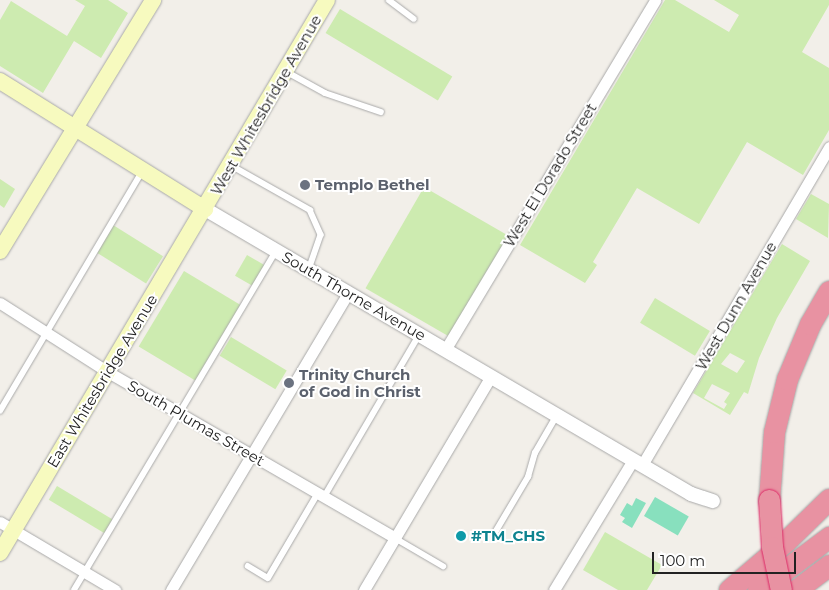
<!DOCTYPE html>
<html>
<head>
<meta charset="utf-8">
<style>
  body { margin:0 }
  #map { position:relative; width:829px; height:590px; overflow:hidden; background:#f2efe9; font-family:Montserrat,sans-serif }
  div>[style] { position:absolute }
  .grass>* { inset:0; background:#cdebb0; transform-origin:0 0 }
  .pitch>* { inset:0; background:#88e0be; transform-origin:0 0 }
  .roads { filter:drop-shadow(0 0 1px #a9a9a9) drop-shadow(0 0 1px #a9a9a9) }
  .service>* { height:5.5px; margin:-2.75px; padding:0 2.75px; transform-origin:2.75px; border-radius:2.75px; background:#fff }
  .minor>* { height:11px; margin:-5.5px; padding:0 5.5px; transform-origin:5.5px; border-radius:5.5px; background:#fff }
  .tertiary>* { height:14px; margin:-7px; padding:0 7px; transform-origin:7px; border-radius:7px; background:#fff }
  .secondary>* { height:16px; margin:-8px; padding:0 8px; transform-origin:8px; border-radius:8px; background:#f7fabf }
  .motorway>* { height:21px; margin:-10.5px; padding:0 10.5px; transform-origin:10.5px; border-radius:10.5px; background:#e892a2 }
  .bridges { filter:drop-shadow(0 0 1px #dc2a67) drop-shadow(0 0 1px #dc2a67) }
  .motorway-bridge>* { height:21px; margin:-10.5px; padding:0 10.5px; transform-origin:10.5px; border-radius:10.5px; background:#e892a2 }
  .dots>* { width:14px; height:14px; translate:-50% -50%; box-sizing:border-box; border:2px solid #fff; border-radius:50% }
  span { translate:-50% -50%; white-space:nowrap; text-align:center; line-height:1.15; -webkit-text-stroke:4px #fff; paint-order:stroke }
  .street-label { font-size:15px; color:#222 }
  .worship-label { font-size:15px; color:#5b616d; font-weight:700 }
  .left { translate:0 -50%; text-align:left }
  .culture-label { font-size:15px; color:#0d838f; font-weight:700 }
  .scale { position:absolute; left:652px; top:552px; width:144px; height:22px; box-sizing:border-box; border:2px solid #222; border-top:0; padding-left:6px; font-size:15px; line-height:18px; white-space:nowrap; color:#222; -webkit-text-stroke:4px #fff; paint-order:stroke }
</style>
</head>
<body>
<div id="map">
  <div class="grass">
    <i style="clip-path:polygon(75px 0,108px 0,128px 13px,101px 58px,74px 41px,43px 93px,0 66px,0 20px,11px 1px,67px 36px,85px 6px)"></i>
    <i style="clip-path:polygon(665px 0,675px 0,729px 32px,739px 15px,714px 0,829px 0,829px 5px,802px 52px,829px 68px,829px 130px,803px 175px,747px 142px,699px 224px,637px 188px,593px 262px,597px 265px,585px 283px,520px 245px)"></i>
    <i style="left:340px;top:9px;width:131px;height:28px;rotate:31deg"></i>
    <i style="clip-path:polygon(0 179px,15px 189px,4px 208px,0 205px)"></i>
    <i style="left:424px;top:187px;width:99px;height:117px;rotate:30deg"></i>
    <i style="clip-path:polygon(811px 194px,829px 204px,828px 238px,796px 219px)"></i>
    <i style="left:113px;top:225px;width:59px;height:32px;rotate:32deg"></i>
    <i style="clip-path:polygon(evenodd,782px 244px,810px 261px,777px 318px,759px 358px,748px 394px,744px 392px,730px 415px,693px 393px,782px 244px,730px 353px,745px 361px,737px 373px,721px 364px,730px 353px,782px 244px,712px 384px,730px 393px,724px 402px,727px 404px,724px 409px,704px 398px,712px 384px)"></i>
    <i style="left:247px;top:255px;width:20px;height:24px;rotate:30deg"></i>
    <i style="left:184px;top:271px;width:66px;height:88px;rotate:31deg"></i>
    <i style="left:655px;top:298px;width:64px;height:29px;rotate:31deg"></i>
    <i style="left:231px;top:337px;width:65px;height:22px;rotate:31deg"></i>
    <i style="left:57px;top:486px;width:65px;height:16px;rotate:31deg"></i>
    <i style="clip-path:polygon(605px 532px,662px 565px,647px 590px,618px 590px,583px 570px)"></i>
  </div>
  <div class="pitch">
    <i style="left:655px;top:497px;width:39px;height:22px;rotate:30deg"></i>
    <i style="clip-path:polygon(636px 498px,646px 503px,632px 528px,622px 522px,625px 518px,620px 515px,627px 503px,632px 506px)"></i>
  </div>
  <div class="roads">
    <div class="service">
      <i style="left:389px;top:0;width:31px;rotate:37deg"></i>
      <i style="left:287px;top:72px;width:43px;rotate:28.9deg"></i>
      <i style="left:325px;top:93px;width:59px;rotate:18.7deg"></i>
      <i style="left:232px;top:166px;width:90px;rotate:29.4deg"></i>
      <i style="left:310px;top:210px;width:27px;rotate:66deg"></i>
      <i style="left:321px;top:235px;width:37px;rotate:109deg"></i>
      <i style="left:0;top:411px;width:278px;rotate:-59.3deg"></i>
      <i style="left:324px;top:497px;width:188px;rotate:-59.6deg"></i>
      <i style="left:496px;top:531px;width:63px;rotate:-59.3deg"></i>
      <i style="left:528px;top:477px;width:25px;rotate:-74deg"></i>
      <i style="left:535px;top:453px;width:44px;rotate:-59.9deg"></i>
      <i style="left:395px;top:538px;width:56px;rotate:30.3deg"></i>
      <i style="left:248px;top:566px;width:23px;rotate:31deg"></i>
      <i style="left:268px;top:578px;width:99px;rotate:-59.5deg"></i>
      <i style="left:74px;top:590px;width:395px;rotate:-59.2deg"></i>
    </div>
    <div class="minor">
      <i style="left:0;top:303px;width:128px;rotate:32.6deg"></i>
      <i style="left:108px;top:372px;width:332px;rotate:30deg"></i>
      <i style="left:445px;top:350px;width:408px;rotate:-59deg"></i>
      <i style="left:642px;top:465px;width:369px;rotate:-59.5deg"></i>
      <i style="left:0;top:522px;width:134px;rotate:30.6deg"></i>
      <i style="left:171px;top:590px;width:346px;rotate:-59.2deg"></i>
      <i style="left:364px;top:590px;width:249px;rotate:-59.3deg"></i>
      <i style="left:554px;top:590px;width:152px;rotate:-58.7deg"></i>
    </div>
    <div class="tertiary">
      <i style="left:205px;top:209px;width:563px;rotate:30.39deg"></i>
      <i style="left:691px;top:494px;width:23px;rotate:18deg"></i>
    </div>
    <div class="secondary">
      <i style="left:0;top:81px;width:242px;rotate:32deg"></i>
      <i style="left:0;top:251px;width:294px;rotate:-58.6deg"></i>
      <i style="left:0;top:553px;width:642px;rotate:-59.4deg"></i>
    </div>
    <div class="motorway">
      <i style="left:769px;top:500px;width:68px;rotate:-85.8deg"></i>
      <i style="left:774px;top:432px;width:55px;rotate:-76.2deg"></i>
      <i style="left:787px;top:379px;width:60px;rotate:-67.3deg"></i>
      <i style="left:810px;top:324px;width:38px;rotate:-60deg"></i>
      <i style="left:729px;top:590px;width:75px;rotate:-40.7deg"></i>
      <i style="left:786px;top:541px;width:60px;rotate:-44.3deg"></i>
      <i style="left:758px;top:590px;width:89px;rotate:-36.7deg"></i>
      <i style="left:796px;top:590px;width:41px;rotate:-37.1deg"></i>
    </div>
  </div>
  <div class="bridges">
    <div class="motorway-bridge">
      <i style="left:769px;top:500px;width:47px;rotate:86.3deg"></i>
      <i style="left:772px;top:547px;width:44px;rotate:78.2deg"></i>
    </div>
  </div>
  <div class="dots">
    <i style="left:305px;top:185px;background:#6b7280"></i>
    <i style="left:289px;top:383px;background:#6b7280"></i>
    <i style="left:461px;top:536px;background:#0f9aa8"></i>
  </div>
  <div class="street-label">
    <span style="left:266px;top:105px;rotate:-60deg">West Whitesbridge Avenue</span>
    <span style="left:550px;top:175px;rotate:-59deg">West El Dorado Street</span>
    <span style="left:354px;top:296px;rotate:30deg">South Thorne Avenue</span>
    <span style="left:736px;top:306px;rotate:-60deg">West Dunn Avenue</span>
    <span style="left:102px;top:381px;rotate:-59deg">East Whitesbridge Avenue</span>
    <span style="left:196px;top:423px;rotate:30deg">South Plumas Street</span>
  </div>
  <div class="worship-label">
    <span class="left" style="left:315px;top:185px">Templo Bethel</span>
    <span class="left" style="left:299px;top:383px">Trinity Church<br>of God in Christ</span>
  </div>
  <div class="culture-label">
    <span class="left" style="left:471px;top:536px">#TM_CHS</span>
  </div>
  <div class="scale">100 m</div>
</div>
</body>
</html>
